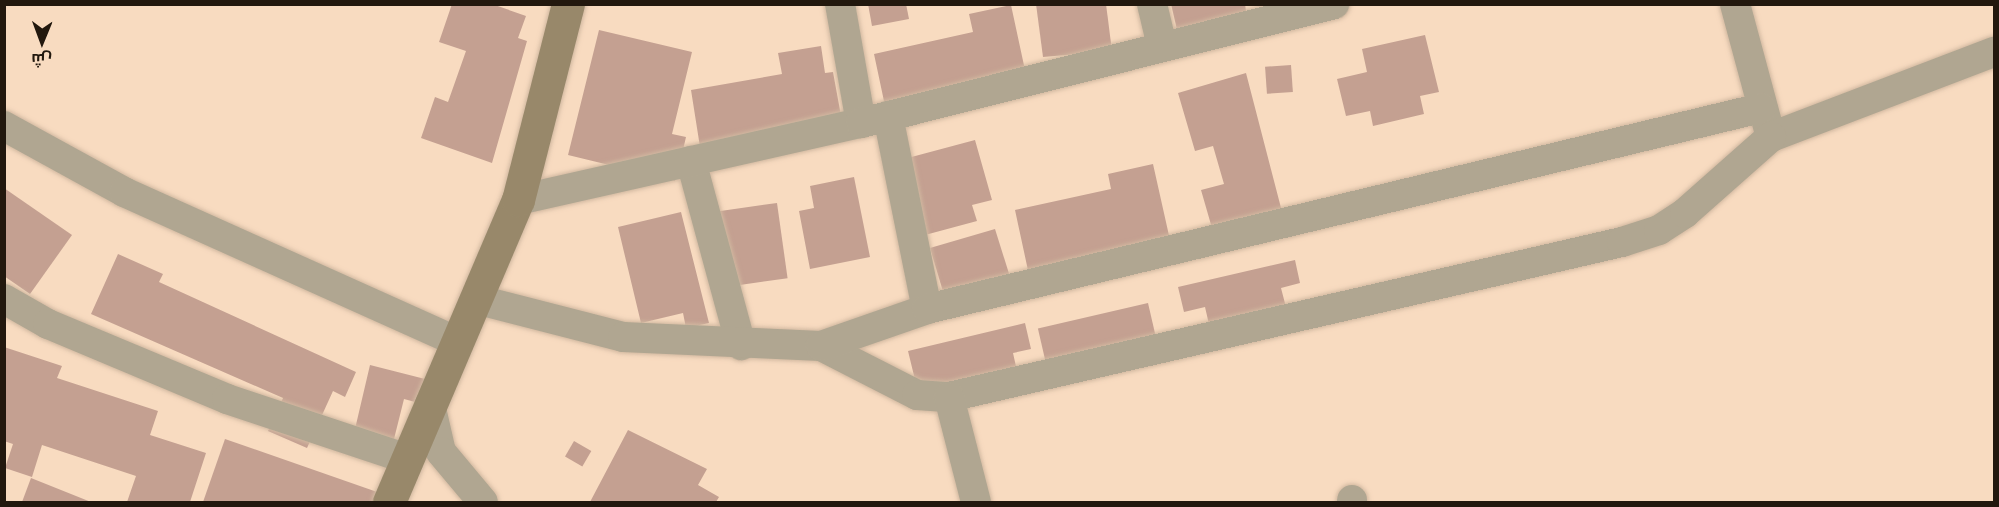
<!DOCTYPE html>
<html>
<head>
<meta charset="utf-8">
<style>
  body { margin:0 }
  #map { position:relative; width:1999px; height:507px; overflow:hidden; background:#f8dbc0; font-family:Quicksand,Cairo,sans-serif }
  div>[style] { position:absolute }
  .building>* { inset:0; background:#c4a091; transform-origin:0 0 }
  .roads { filter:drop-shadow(0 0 2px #d1b8a0) drop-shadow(0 0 2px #d1b8a0) }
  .street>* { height:30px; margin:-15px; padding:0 15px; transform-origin:15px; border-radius:15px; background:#b0a691 }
  .secondary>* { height:33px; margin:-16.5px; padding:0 16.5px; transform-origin:16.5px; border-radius:16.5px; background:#98886a }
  span { translate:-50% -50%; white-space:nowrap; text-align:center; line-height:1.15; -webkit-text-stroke:4.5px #f8dbc0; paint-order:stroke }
  .frame { position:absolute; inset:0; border:6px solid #22180e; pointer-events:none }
  .north { position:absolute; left:12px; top:12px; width:60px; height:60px; -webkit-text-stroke:4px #f8dbc0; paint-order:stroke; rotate:181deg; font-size:16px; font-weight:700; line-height:24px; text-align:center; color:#22180e }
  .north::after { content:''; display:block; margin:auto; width:21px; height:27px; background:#22180e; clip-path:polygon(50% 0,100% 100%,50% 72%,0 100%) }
</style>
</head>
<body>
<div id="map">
  <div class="building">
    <i style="clip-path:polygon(452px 4px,492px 4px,526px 16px,518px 38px,527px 41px,492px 163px,421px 138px,435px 97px,448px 102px,466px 51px,439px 42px)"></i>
    <i style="clip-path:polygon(868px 4px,906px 4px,909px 19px,872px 26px)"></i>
    <i style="clip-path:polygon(1036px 4px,1106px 4px,1112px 51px,1043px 57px)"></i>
    <i style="clip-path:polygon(1171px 4px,1245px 4px,1246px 11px,1178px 34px)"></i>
    <i style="clip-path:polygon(1011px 5px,1028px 84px,888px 120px,874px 54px,973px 32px,969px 14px)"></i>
    <i style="clip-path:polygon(599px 30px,692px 52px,672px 134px,686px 137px,683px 150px,700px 147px,691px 90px,782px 74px,778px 53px,821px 46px,825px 73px,833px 72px,844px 132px,681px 158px,675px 181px,568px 155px)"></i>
    <i style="clip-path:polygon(1425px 35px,1439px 92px,1420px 96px,1424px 114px,1373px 126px,1370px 111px,1346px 116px,1337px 79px,1367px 72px,1362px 49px)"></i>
    <i style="left:1291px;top:65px;width:27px;height:26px;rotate:86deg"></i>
    <i style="clip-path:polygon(1246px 73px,1287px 231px,1216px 242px,1201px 190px,1224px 184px,1213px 146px,1195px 151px,1178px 93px)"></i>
    <i style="clip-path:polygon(975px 140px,992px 200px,972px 205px,977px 221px,925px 235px,904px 159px)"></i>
    <i style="clip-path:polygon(1153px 164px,1170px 240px,1029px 275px,1015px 210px,1111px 189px,1108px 174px)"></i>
    <i style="clip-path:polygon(854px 177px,870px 257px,810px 269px,799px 211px,814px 208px,810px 186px)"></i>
    <i style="clip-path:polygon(4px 188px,72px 235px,30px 294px,4px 276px)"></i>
    <i style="left:777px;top:203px;width:76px;height:64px;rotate:82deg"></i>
    <i style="clip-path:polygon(681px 212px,709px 323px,686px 328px,683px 313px,641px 323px,618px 227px)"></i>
    <i style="clip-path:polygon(995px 229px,1011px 280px,950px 315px,930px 248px)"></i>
    <i style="clip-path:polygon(118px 254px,163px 274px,159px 282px,356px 372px,345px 397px,333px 391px,307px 448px,268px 431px,283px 398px,91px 314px)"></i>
    <i style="clip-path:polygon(1295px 260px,1300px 283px,1281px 288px,1288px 315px,1211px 333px,1205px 307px,1184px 312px,1178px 287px)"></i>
    <i style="left:1148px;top:303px;width:49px;height:113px;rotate:77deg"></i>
    <i style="clip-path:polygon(1025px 323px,1031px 349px,1013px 353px,1019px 380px,917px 388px,908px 351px)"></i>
    <i style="clip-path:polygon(4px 347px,62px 366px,57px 378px,158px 411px,150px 435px,206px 453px,190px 502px,127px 502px,136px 476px,42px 445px,32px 477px,5px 468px,13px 444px,4px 441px)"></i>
    <i style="clip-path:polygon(370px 365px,425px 379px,419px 403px,404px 399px,390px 455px,351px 446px)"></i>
    <i style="clip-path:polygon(628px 430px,707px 469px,698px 485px,719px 497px,716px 502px,590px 502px)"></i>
    <i style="clip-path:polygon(225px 439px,380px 493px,377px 502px,203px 502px)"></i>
    <i style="left:574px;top:441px;width:20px;height:18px;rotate:30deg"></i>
    <i style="clip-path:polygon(31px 478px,91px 502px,22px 502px)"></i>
  </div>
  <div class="roads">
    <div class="street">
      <i style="left:840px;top:4px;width:121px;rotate:80deg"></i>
      <i style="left:1152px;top:4px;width:43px;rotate:76.6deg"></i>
      <i style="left:1735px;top:4px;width:138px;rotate:74.9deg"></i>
      <i style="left:1771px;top:137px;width:239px;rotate:-20.9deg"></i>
      <i style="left:888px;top:116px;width:197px;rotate:78.6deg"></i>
      <i style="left:4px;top:126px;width:137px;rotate:28.8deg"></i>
      <i style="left:124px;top:192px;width:366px;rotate:24.2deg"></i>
      <i style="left:691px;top:161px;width:191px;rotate:74.8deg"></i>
      <i style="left:518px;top:200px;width:352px;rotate:-12.7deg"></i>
      <i style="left:861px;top:123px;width:488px;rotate:-14.1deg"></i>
      <i style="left:4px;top:299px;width:51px;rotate:29.6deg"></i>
      <i style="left:48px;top:324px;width:194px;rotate:22.7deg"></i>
      <i style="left:227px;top:399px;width:190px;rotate:18.4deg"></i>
      <i style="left:479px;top:300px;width:149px;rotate:14.4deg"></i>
      <i style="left:623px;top:337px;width:198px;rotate:2.6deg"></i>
      <i style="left:821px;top:346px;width:108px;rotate:27deg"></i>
      <i style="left:917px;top:395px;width:32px;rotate:4deg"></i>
      <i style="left:949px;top:397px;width:691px;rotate:-12.97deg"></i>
      <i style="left:1622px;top:242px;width:39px;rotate:-18deg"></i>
      <i style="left:1659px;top:230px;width:31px;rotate:-33deg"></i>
      <i style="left:1685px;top:213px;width:115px;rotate:-41.5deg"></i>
      <i style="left:821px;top:346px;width:112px;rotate:-19.2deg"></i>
      <i style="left:927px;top:309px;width:858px;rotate:-13.55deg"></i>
      <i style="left:949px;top:397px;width:108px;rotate:75.6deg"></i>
      <i style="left:430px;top:404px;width:49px;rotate:77.1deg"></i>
      <i style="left:441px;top:452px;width:65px;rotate:50deg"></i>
      <i style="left:1352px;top:500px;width:2px;rotate:90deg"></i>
    </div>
    <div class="secondary">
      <i style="left:389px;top:502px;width:328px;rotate:-66.9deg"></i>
      <i style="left:518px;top:200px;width:202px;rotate:-75.7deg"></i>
    </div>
  </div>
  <div class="frame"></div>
  <div class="north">ش</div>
</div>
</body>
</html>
